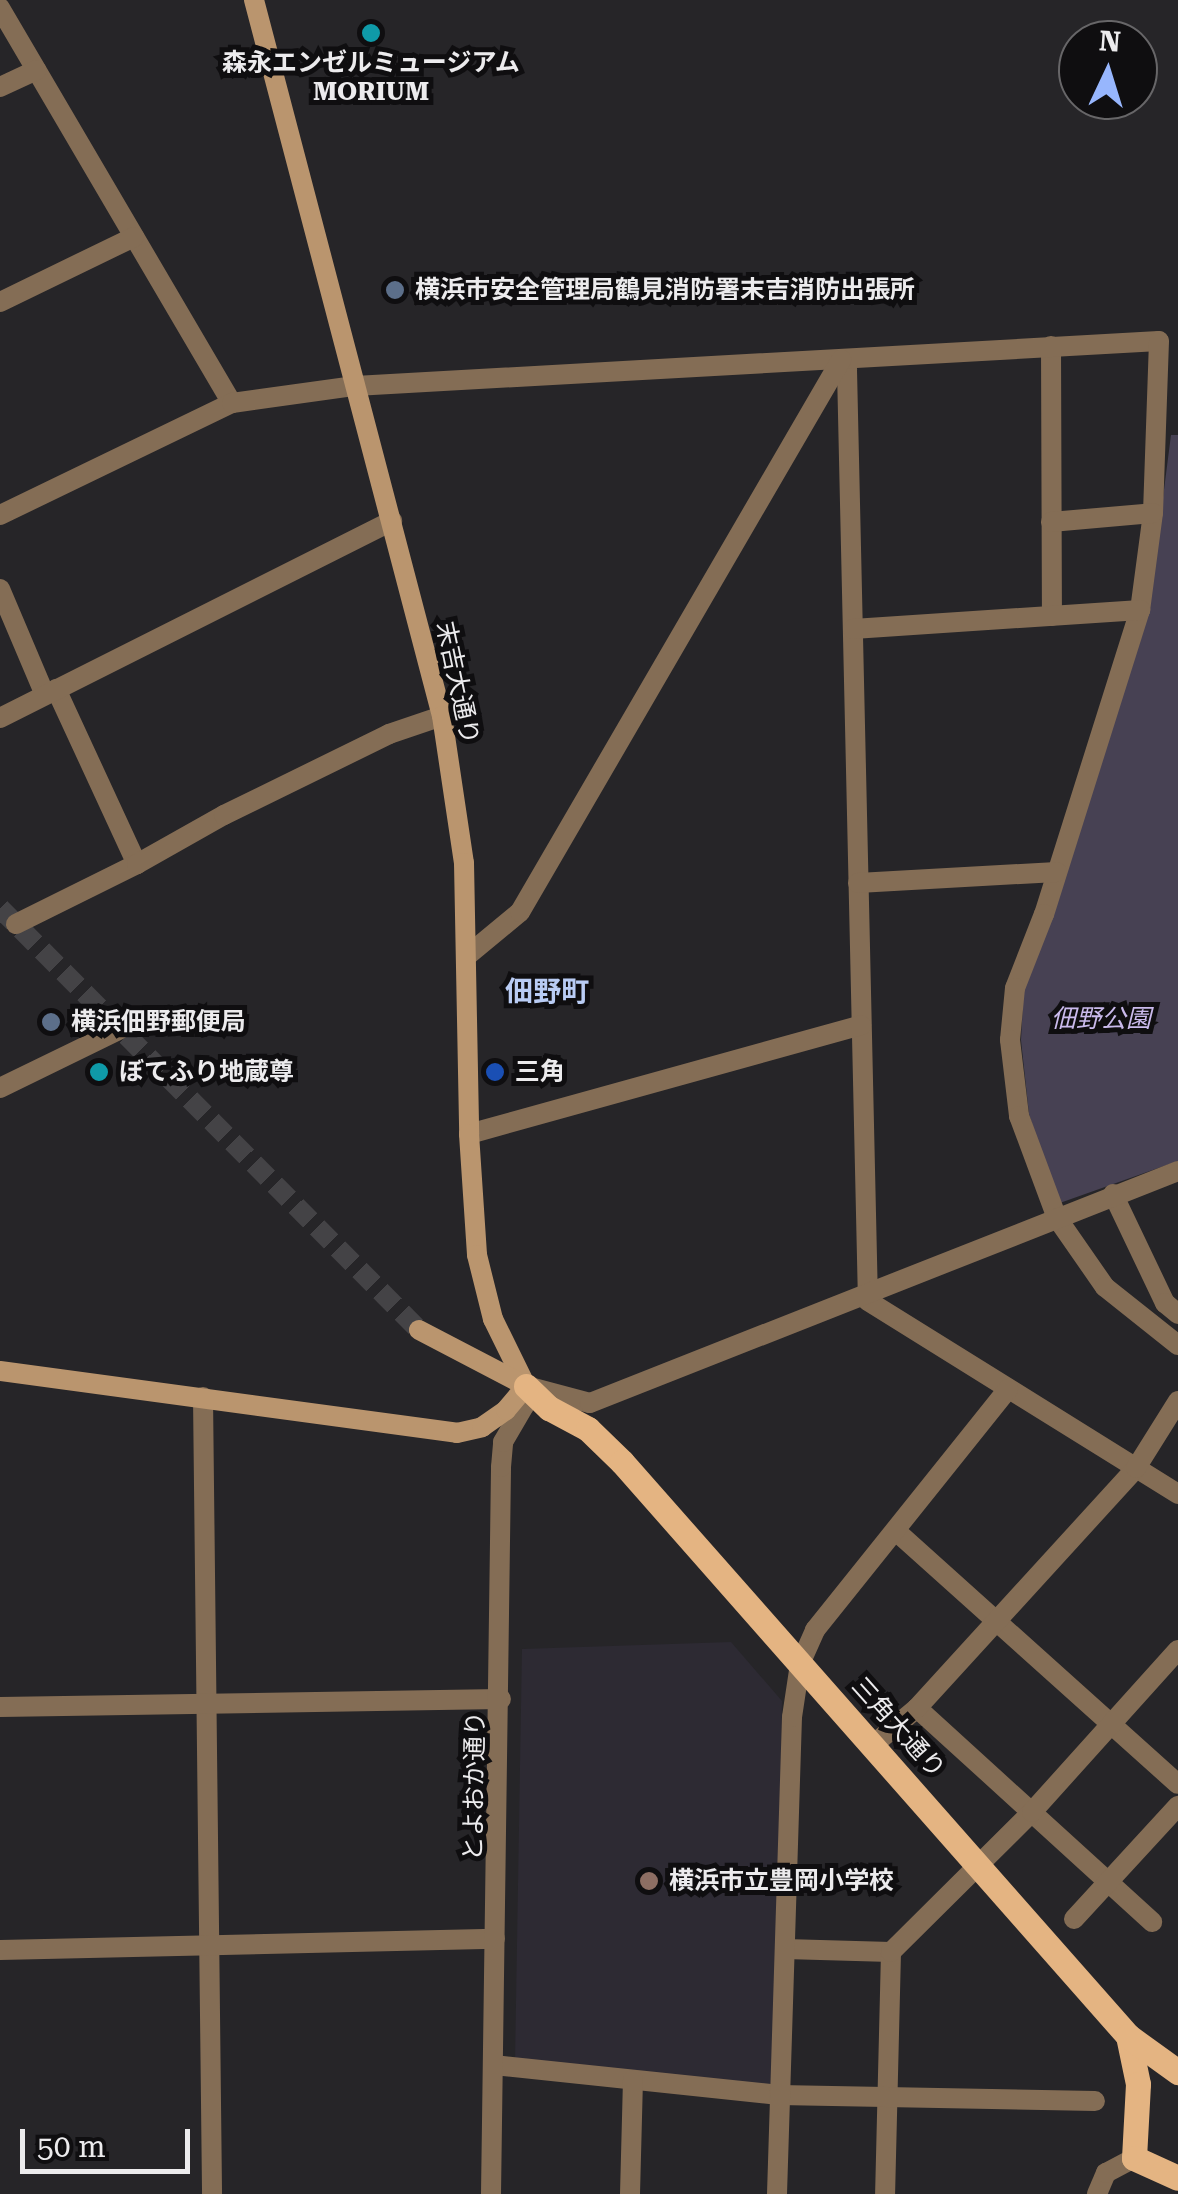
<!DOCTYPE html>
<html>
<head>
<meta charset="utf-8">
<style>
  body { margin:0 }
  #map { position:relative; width:1178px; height:2194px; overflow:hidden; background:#262528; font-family:"Roboto Serif","Noto Sans JP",serif }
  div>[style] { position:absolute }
  .built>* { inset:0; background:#2d2a33 }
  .green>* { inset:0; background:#474153 }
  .street-tunnel>* { height:20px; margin-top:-10px; transform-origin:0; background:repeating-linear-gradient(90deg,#444346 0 20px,transparent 0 30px) }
  .street>* { height:20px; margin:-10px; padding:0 10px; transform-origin:10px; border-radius:10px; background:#846d55 }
  .secondary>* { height:20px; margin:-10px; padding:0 10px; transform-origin:10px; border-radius:10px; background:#ba956e }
  .primary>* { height:25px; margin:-12.5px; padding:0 12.5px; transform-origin:12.5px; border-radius:12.5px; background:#e4b482 }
  .dots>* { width:28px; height:28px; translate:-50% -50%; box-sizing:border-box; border:5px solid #0f0e10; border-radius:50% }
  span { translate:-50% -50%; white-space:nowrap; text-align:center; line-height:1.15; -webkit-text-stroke:10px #0f0e10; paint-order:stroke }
  .poi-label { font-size:25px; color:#ecebed; font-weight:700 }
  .left { translate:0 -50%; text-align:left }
  .street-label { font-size:25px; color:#ecebed }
  .park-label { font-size:25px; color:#cabaec; font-style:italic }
  .neighbourhood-label { font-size:28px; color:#b9ccf4; font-weight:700 }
  .north { position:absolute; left:1058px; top:20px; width:100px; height:100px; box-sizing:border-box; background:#0f0e10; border:2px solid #676668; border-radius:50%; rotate:4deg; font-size:28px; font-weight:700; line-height:40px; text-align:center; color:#ecebed }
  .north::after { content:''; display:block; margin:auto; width:35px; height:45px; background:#97b6fd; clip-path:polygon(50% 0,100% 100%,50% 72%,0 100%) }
  .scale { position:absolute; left:20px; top:2129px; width:170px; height:45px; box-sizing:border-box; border:5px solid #ecebed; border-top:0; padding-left:12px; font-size:30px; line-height:35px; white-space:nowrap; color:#ecebed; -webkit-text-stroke:8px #0f0e10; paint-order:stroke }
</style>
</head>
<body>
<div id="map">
  <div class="built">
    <i style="clip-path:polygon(731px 1642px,782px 1701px,776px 2083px,767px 2089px,515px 2062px,522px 1649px)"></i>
  </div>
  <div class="green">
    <i style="clip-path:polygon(1171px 435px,1178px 435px,1178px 1161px,1057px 1204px,1029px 1114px,1021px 1040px,1024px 984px,1155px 560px)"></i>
  </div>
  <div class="street-tunnel">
    <i style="left:0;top:908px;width:595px;rotate:45.2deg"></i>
  </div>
  <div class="street">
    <i style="left:0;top:8px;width:458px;rotate:59.6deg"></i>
    <i style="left:0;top:87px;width:40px;rotate:-25deg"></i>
    <i style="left:0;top:302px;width:149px;rotate:-25.9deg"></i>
    <i style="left:1051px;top:346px;width:270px;rotate:89.8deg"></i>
    <i style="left:841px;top:360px;width:12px;rotate:59deg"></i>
    <i style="left:847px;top:370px;width:931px;rotate:88.71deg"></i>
    <i style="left:868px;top:1301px;width:365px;rotate:31.9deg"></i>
    <i style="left:0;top:515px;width:258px;rotate:-25.8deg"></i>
    <i style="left:232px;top:403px;width:124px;rotate:-7.9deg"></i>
    <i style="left:355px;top:386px;width:805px;rotate:-3.2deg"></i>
    <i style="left:1159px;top:341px;width:172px;rotate:92deg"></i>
    <i style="left:1153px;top:513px;width:98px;rotate:97.6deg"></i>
    <i style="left:1140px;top:610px;width:319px;rotate:107.5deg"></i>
    <i style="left:1044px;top:914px;width:79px;rotate:111.4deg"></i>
    <i style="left:1015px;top:988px;width:52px;rotate:95.5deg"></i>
    <i style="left:1010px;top:1040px;width:77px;rotate:83.2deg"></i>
    <i style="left:1019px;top:1116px;width:109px;rotate:69.6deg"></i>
    <i style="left:1057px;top:1218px;width:84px;rotate:55.2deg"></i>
    <i style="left:1105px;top:1287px;width:93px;rotate:38.5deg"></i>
    <i style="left:1051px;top:522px;width:102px;rotate:-5deg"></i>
    <i style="left:0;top:589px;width:115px;rotate:67deg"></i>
    <i style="left:853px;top:629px;width:288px;rotate:-3.8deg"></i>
    <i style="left:56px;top:689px;width:193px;rotate:65.2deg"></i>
    <i style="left:0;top:718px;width:439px;rotate:-26.7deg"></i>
    <i style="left:858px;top:883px;width:199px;rotate:-3.2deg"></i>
    <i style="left:16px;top:924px;width:135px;rotate:-26.4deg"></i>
    <i style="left:137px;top:864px;width:100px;rotate:-29.4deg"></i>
    <i style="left:224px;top:815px;width:184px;rotate:-26.1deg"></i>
    <i style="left:389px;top:734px;width:56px;rotate:-18.8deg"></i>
    <i style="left:468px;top:955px;width:67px;rotate:-39.6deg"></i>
    <i style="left:520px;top:912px;width:639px;rotate:-59.82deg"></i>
    <i style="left:0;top:1088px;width:132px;rotate:-26deg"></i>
    <i style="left:469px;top:1134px;width:407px;rotate:-15.5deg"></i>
    <i style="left:1113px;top:1194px;width:121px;rotate:64.5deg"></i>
    <i style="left:1165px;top:1303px;width:17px;rotate:40deg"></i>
    <i style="left:203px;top:1397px;width:797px;rotate:89.35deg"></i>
    <i style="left:897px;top:1532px;width:377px;rotate:41.9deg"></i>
    <i style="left:0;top:1707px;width:501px;rotate:-0.91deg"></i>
    <i style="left:917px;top:1708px;width:318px;rotate:42.3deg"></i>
    <i style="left:873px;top:1745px;width:57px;rotate:-40.1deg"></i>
    <i style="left:917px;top:1708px;width:325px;rotate:-47.6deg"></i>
    <i style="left:1136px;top:1468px;width:79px;rotate:-57.9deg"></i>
    <i style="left:1074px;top:1919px;width:154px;rotate:-47.4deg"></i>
    <i style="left:785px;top:1949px;width:106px;rotate:1.6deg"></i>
    <i style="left:891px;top:1952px;width:242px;rotate:91.4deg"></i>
    <i style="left:0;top:1950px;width:495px;rotate:-1.3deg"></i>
    <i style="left:891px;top:1952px;width:199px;rotate:-44.8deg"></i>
    <i style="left:1032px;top:1812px;width:218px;rotate:-48deg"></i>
    <i style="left:494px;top:2065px;width:287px;rotate:6deg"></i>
    <i style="left:779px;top:2095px;width:316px;rotate:1.1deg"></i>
    <i style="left:491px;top:2194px;width:727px;rotate:-89.21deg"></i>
    <i style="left:501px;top:1467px;width:25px;rotate:-85deg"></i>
    <i style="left:503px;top:1442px;width:42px;rotate:-59.7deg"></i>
    <i style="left:524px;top:1406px;width:20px;rotate:-84deg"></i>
    <i style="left:526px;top:1386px;width:66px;rotate:14.9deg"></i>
    <i style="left:590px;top:1403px;width:632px;rotate:-21.53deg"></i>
    <i style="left:630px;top:2194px;width:114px;rotate:-88.5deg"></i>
    <i style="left:777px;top:2194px;width:477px;rotate:-88.2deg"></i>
    <i style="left:792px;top:1717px;width:54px;rotate:-81.4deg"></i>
    <i style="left:800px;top:1664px;width:37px;rotate:-66deg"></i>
    <i style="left:815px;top:1630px;width:309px;rotate:-51.3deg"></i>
    <i style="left:1097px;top:2194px;width:23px;rotate:-67deg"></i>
    <i style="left:1106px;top:2173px;width:32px;rotate:-28deg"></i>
  </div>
  <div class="secondary">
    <i style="left:254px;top:0;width:740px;rotate:75.29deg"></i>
    <i style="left:442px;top:716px;width:149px;rotate:81.5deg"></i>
    <i style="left:464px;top:863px;width:271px;rotate:88.9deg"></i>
    <i style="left:469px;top:1134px;width:121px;rotate:86.2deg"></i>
    <i style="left:477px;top:1255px;width:66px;rotate:76deg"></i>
    <i style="left:493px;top:1319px;width:75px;rotate:63.8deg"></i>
    <i style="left:419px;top:1330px;width:121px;rotate:27.6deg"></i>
    <i style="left:0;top:1371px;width:461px;rotate:7.7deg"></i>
    <i style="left:457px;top:1433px;width:26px;rotate:-13deg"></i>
    <i style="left:482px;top:1427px;width:29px;rotate:-35deg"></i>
    <i style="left:506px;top:1410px;width:31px;rotate:-50deg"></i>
  </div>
  <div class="primary">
    <i style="left:526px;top:1386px;width:32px;rotate:44deg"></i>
    <i style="left:549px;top:1408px;width:44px;rotate:28.3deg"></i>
    <i style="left:588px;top:1429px;width:47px;rotate:44.1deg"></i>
    <i style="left:622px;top:1462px;width:765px;rotate:48.6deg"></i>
    <i style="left:1128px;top:2036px;width:49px;rotate:78.2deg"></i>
    <i style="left:1138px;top:2084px;width:74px;rotate:93.1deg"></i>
    <i style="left:1134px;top:2158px;width:48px;rotate:24.4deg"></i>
    <i style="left:1128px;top:2036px;width:62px;rotate:35.8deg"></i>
  </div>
  <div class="dots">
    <i style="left:371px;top:33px;background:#0f9aa8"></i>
    <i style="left:395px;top:290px;background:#5c6f8a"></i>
    <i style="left:51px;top:1022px;background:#5c6f8a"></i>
    <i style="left:99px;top:1072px;background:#0f9aa8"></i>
    <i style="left:495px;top:1072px;background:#1a4fb4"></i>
    <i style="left:649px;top:1881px;background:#8d6e63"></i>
  </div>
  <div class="poi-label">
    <span style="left:371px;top:78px">森永エンゼルミュージアム<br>MORIUM</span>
    <span class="left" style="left:415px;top:290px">横浜市安全管理局鶴見消防署末吉消防出張所</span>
    <span class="left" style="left:71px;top:1022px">横浜佃野郵便局</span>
    <span class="left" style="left:119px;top:1072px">ぼてふり地蔵尊</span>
    <span class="left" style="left:515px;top:1072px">三角</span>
    <span class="left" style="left:669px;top:1881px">横浜市立豊岡小学校</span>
  </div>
  <div class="street-label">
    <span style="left:457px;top:683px;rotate:78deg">末吉大通り</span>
    <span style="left:898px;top:1728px;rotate:48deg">三角大通り</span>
    <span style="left:475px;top:1786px;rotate:-89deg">とよおか通り</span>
  </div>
  <div class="park-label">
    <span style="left:1101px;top:1019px">佃野公園</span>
  </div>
  <div class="neighbourhood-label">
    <span style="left:547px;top:992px">佃野町</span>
  </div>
  <div class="north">N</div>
  <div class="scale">50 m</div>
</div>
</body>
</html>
